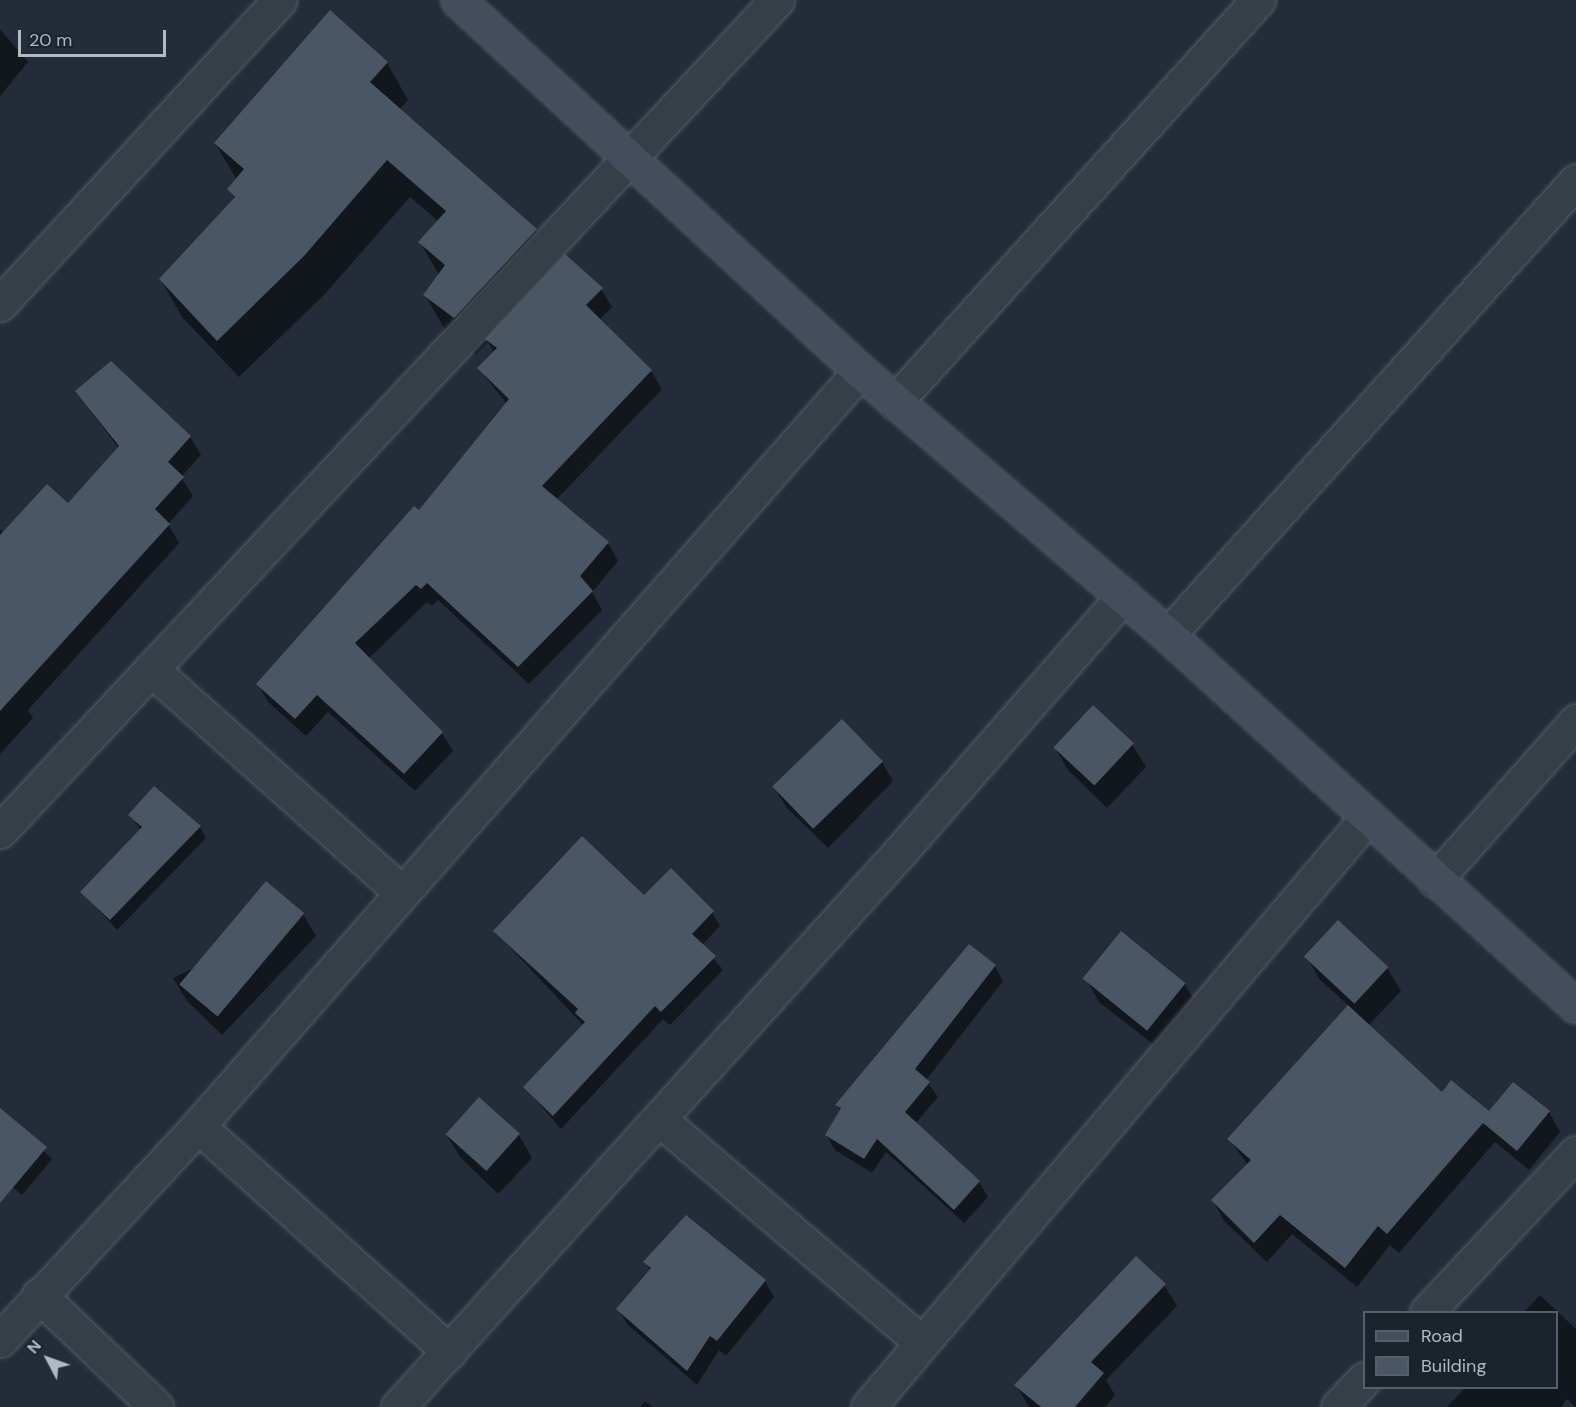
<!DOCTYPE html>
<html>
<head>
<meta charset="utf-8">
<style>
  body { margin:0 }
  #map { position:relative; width:1576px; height:1407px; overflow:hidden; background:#232c38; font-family:"DM Sans",sans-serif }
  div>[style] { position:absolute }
  .shadow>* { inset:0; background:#0007 }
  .building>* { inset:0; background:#4b5664; transform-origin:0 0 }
  .roads { filter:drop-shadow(0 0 2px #545c66) drop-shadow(0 0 2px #545c66) }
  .street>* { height:33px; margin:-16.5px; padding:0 16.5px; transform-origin:16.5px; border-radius:16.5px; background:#363e48 }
  .secondary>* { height:33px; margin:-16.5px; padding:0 16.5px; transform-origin:16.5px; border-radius:16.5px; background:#444d5b }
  span { translate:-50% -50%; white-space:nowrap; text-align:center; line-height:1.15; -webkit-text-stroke:4.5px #1b232d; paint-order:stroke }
  .legend { position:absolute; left:1363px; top:1311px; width:195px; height:78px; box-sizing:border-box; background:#1b232d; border:2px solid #575f6a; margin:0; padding:8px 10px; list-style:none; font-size:18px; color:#b1b9c5 }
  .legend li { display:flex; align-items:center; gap:12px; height:30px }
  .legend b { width:30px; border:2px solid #575f6a }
  .north { position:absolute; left:18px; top:1329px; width:60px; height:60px; -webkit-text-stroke:4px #1b232d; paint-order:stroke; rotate:311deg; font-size:16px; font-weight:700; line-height:24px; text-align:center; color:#b1b9c5 }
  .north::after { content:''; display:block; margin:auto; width:21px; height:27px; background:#b1b9c5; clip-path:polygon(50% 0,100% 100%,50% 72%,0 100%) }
  .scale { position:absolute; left:18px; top:30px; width:148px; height:27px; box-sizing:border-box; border:3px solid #b1b9c5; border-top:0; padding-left:8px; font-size:18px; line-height:21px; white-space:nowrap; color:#b1b9c5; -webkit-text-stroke:4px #1b232d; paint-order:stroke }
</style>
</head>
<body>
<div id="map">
  <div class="shadow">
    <i style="clip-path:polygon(0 29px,28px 62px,0 96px)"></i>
    <i style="clip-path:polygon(387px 63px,408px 100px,399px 110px,536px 230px,556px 265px,601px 289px,612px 307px,599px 320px,651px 371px,662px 389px,556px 500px,608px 543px,618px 561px,592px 592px,602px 610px,529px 684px,438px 600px,432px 606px,427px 602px,368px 659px,442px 733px,453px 751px,415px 791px,328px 712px,306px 736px,268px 702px,258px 684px,420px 512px,507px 404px,479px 369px,494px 352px,488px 342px,476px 354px,447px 333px,425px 295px,439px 275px,420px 242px,439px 222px,410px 197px,325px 294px,239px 377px,182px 317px,161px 280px,235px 200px,229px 189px,237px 180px,215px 143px)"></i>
    <i style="clip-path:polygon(111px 363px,190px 437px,201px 455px,181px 477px,193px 496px,168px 524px,179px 543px,28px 710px,33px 718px,0 754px,0 529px,4px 533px,68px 505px,119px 449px,77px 392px)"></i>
    <i style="clip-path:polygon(1132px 744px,1146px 767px,1107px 808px,1068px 770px,1055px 748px)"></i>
    <i style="clip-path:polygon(882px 762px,893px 781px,828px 848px,787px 808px,775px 789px)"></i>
    <i style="clip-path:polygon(130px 815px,200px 827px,206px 838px,117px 930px,82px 892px,141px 830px)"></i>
    <i style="clip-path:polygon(644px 897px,712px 912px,720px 926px,702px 945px,723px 970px,670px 1025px,663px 1019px,561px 1129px,525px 1087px,583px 1025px,495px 931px)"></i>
    <i style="clip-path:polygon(303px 914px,316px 936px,222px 1035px,187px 1001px,173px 978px)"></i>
    <i style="clip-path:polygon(1121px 934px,1185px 984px,1198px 1007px,1163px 1052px,1099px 1002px,1086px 979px)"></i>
    <i style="clip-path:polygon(1307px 957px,1387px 968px,1401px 991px,1368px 1026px,1442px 1094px,1489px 1113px,1549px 1112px,1560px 1132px,1529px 1170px,1495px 1142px,1399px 1253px,1390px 1245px,1357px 1287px,1292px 1234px,1267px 1262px,1224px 1221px,1213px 1201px,1248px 1165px,1229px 1139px,1349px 1006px,1320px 980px)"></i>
    <i style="clip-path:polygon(995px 966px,1003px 981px,926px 1080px,938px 1097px,915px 1124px,979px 1182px,988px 1197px,964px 1223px,886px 1152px,872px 1173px,835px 1150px,826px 1135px,841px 1111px,837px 1105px)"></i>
    <i style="clip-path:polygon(0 1110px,52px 1159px,22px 1195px,0 1177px)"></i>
    <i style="clip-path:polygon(446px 1134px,519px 1135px,532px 1158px,498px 1194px,460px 1157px)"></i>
    <i style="clip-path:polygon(686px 1217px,765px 1281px,774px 1297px,726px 1356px,719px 1350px,697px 1385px,627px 1324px,618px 1309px,651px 1271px,645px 1262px)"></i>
    <i style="clip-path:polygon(1164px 1285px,1177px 1306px,1106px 1380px,1115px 1395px,1105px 1407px,1029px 1407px,1016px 1385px)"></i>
    <i style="clip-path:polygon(1540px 1295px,1576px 1329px,1576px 1407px,1567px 1399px,1561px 1407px,1447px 1407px,1465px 1388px,1556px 1388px,1556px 1312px,1524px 1312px)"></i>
    <i style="clip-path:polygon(645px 1401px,653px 1407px,640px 1407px)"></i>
  </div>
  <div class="building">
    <i style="clip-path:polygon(330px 10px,388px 62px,370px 82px,537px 229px,454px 318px,423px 295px,445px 265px,418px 242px,446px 211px,387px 160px,304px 256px,217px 341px,159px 279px,235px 197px,227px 189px,244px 169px,214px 143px)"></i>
    <i style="clip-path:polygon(565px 254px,603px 288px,586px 305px,652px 370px,542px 486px,609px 542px,580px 576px,593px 591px,518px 667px,427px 583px,421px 589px,416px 585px,355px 643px,443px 732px,404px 774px,317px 695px,295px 719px,256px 684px,414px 506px,419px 510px,509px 399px,477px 368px,497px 348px,485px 339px)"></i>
    <i style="clip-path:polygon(111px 361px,191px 436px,168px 462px,184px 477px,155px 509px,170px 524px,0 711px,0 535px,47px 484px,68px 503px,119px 446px,75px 391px)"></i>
    <i style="left:1093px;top:705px;width:56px;height:58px;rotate:43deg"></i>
    <i style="left:842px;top:719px;width:59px;height:97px;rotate:46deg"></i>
    <i style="clip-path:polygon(154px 786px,201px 826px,110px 920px,80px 892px,142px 827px,128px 815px)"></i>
    <i style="clip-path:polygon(582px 836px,644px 895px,671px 868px,714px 911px,692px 934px,716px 956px,661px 1012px,655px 1006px,553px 1116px,523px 1087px,585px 1022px,575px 1013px,578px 1009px,493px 931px)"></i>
    <i style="left:266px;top:881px;width:50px;height:135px;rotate:40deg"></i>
    <i style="left:1338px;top:920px;width:69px;height:50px;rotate:43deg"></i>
    <i style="left:1121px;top:931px;width:83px;height:61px;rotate:39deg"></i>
    <i style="clip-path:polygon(969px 944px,996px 965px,915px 1069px,930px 1082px,905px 1112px,980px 1181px,954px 1210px,877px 1139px,864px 1159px,825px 1135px,841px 1108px,835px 1105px)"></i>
    <i style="clip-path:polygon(1348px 1005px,1442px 1092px,1451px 1080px,1489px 1111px,1513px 1082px,1550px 1111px,1517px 1151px,1483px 1123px,1387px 1234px,1378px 1226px,1345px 1268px,1280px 1215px,1254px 1243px,1211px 1200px,1251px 1160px,1227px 1139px)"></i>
    <i style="left:479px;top:1097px;width:55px;height:50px;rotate:42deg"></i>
    <i style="clip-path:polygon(0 1108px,47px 1147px,0 1203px)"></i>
    <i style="clip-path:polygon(686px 1215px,766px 1280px,717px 1341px,710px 1336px,687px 1371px,616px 1309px,651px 1268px,643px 1262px)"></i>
    <i style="clip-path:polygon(1136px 1256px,1166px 1284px,1091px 1362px,1104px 1373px,1075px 1407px,1041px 1407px,1014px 1385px)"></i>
  </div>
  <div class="roads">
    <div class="street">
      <i style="left:0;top:304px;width:413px;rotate:-47.4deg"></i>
      <i style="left:895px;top:402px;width:542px;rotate:-47.92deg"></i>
      <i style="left:1168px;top:635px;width:610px;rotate:-48.05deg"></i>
      <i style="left:151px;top:669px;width:334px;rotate:41.7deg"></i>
      <i style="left:0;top:831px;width:1138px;rotate:-46.92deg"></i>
      <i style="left:1435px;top:880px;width:213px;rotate:-48.4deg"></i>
      <i style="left:659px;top:1119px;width:345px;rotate:40.4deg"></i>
      <i style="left:198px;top:1126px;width:338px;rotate:41.9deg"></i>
      <i style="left:39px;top:1295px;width:162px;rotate:43.7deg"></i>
      <i style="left:1427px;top:1312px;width:218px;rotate:-46.9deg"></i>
      <i style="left:0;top:1340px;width:292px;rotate:-47.2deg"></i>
      <i style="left:198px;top:1126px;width:1004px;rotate:-48.76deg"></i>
      <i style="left:398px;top:1407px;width:748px;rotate:-47.87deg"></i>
      <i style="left:900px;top:852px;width:340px;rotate:-48.9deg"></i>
      <i style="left:868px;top:1407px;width:772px;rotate:-49.73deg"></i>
      <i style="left:1338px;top:1407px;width:38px;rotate:-47deg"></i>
    </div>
    <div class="secondary">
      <i style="left:458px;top:0;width:547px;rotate:42.7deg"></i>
      <i style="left:860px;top:371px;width:406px;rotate:40.6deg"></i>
      <i style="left:1168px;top:635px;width:551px;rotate:42.28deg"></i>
    </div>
  </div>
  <ul class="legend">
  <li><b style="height:8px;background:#444d5b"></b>Road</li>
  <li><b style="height:16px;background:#4b5664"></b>Building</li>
  </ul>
  <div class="north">N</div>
  <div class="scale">20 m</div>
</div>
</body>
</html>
